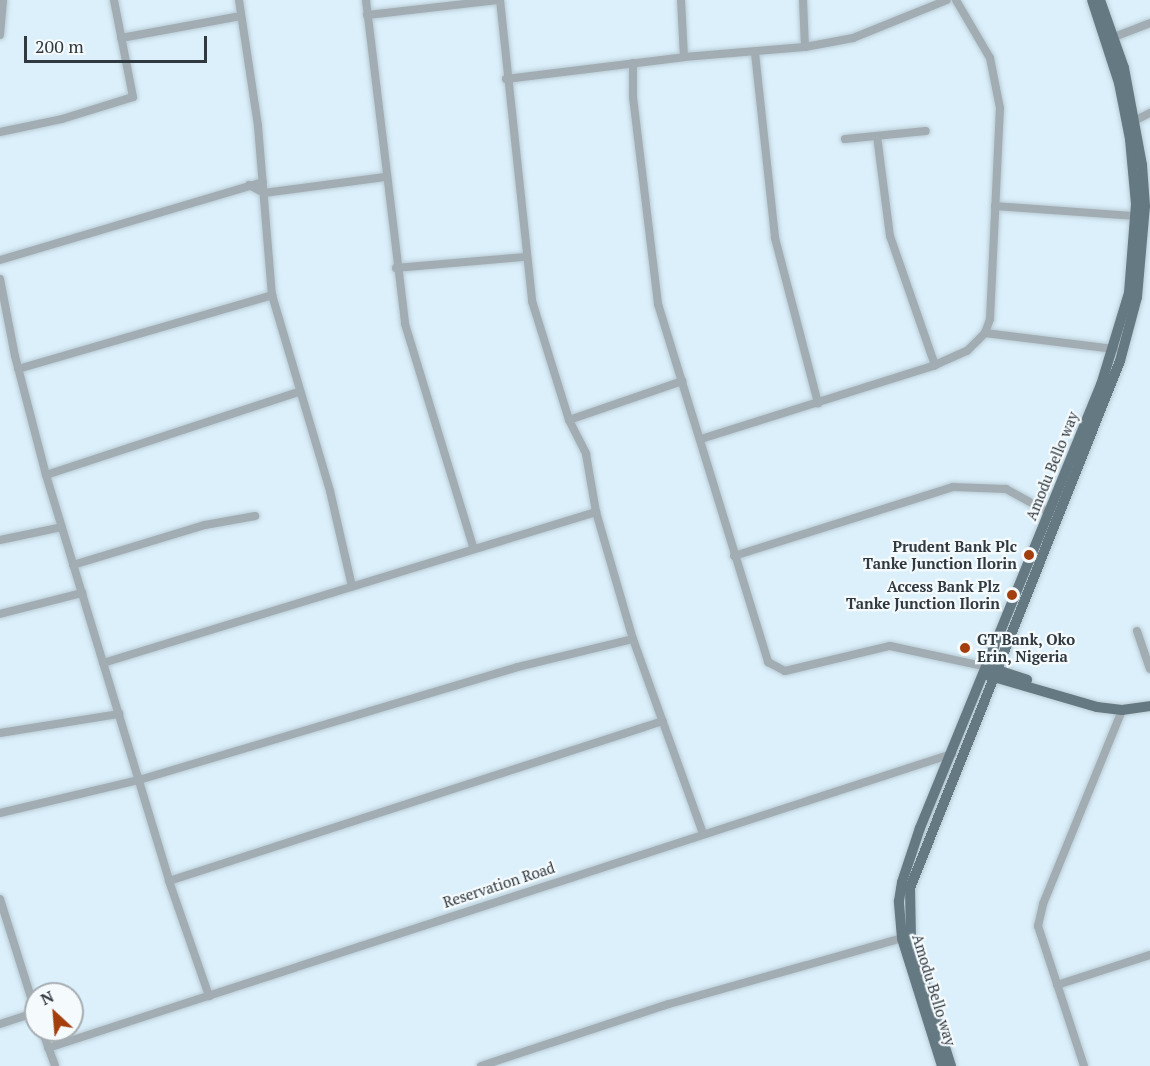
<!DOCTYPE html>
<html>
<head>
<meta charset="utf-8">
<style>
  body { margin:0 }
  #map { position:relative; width:1150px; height:1066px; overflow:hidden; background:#dbf0fb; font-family:"PT Serif",serif }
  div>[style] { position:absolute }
  .roads { filter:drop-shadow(0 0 2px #b9cbd5) drop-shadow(0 0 2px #b9cbd5) }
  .minor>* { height:8px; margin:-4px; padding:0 4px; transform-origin:4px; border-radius:4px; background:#a2adb3 }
  .major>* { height:10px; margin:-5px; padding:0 5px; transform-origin:5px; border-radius:5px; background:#657983 }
  .dots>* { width:16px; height:16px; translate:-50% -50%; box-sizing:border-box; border:3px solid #f5fafd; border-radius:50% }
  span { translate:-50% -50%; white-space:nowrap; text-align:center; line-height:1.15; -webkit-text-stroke:4.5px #f5fafd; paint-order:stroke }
  .street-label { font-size:15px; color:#2f393f }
  .poi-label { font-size:15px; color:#2f393f; font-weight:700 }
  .right { translate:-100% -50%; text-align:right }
  .left { translate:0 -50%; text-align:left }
  .north { position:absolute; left:24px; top:982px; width:60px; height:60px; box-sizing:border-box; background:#f5fafd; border:2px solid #a6adb1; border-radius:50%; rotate:334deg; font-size:16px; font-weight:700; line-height:24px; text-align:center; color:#2f393f }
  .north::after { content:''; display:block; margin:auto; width:21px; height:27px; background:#a33f0e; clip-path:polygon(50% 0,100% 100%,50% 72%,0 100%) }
  .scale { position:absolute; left:24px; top:36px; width:183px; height:27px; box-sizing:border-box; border:3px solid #2f393f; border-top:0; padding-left:8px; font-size:18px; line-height:21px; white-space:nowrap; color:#2f393f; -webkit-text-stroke:4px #f5fafd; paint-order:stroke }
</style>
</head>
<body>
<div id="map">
  <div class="roads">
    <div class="minor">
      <i style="left:239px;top:0;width:127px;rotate:81.4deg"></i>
      <i style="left:258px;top:126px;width:170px;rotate:85.3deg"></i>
      <i style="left:272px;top:295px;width:204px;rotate:73.5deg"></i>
      <i style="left:330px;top:491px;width:98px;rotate:77deg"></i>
      <i style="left:366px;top:0;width:326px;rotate:83.1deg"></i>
      <i style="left:405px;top:324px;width:233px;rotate:73deg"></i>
      <i style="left:500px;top:0;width:303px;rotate:83.9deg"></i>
      <i style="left:532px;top:301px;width:125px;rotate:72.7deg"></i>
      <i style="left:569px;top:420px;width:38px;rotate:63deg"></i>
      <i style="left:586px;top:454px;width:59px;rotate:80.2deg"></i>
      <i style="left:596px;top:512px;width:132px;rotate:73.8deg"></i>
      <i style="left:633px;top:639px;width:206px;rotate:70.2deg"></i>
      <i style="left:681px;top:0;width:57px;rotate:87deg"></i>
      <i style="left:803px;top:0;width:47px;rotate:87.6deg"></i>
      <i style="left:367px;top:15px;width:132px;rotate:-6.5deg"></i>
      <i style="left:0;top:35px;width:35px;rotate:-85deg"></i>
      <i style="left:1114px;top:37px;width:39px;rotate:-21deg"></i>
      <i style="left:121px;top:38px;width:122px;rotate:-10.4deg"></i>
      <i style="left:755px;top:53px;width:186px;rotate:83.8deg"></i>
      <i style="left:775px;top:238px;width:171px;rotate:75.4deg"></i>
      <i style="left:633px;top:63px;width:34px;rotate:90deg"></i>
      <i style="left:633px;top:97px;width:209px;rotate:83.1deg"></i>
      <i style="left:658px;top:304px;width:375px;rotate:72.9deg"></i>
      <i style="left:768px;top:662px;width:19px;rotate:28deg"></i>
      <i style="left:785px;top:671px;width:108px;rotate:-13.4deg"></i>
      <i style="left:890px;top:646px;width:99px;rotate:12.2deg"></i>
      <i style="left:506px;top:79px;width:179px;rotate:-7deg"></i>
      <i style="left:684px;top:57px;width:121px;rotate:-4.7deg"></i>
      <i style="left:805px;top:47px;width:49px;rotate:-10.6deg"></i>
      <i style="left:853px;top:38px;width:101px;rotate:-22deg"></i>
      <i style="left:1136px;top:120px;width:16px;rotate:-27deg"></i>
      <i style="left:0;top:132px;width:63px;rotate:-11.8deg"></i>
      <i style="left:62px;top:119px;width:74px;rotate:-17.2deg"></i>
      <i style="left:133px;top:97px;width:99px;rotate:-101.1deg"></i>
      <i style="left:877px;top:136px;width:101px;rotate:82.6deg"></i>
      <i style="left:890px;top:236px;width:137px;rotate:70.8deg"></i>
      <i style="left:845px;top:139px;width:81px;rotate:-5.6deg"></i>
      <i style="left:249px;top:185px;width:17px;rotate:28deg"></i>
      <i style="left:264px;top:193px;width:122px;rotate:-7.5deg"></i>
      <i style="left:995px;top:206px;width:141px;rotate:4.1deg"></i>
      <i style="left:0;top:260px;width:274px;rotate:-16.5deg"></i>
      <i style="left:396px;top:268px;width:129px;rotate:-4.9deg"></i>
      <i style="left:0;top:279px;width:78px;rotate:79deg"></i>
      <i style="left:15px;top:356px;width:123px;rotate:75.4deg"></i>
      <i style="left:46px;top:475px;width:424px;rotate:73.1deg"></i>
      <i style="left:169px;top:881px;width:122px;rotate:70.8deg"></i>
      <i style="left:985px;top:333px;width:130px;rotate:7.1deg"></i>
      <i style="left:18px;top:369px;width:265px;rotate:-16.2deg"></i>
      <i style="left:569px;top:420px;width:120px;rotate:-19deg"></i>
      <i style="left:701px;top:439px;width:245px;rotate:-17.5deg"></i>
      <i style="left:935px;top:365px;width:35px;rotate:-24deg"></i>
      <i style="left:967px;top:351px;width:25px;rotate:-45deg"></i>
      <i style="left:985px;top:333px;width:15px;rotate:-70deg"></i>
      <i style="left:990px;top:319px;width:211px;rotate:-87.3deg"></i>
      <i style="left:1000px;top:108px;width:51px;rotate:-101.3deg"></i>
      <i style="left:990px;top:58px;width:67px;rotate:-120.4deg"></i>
      <i style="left:46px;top:475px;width:266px;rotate:-18.2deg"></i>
      <i style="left:0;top:540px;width:63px;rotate:-11.8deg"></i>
      <i style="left:734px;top:556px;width:230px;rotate:-17.5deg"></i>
      <i style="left:953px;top:487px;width:53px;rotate:2.2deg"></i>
      <i style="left:1006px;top:489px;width:48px;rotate:28.7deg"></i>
      <i style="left:73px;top:565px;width:138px;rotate:-16.9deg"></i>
      <i style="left:205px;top:525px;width:51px;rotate:-10.2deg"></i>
      <i style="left:0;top:614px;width:85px;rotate:-14.4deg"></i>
      <i style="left:1137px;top:631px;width:40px;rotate:71.1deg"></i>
      <i style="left:103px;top:663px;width:516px;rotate:-17.03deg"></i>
      <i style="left:0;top:733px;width:121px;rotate:-9.1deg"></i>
      <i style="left:0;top:813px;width:143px;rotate:-13.4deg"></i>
      <i style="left:139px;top:780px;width:395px;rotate:-16.6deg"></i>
      <i style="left:518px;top:667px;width:118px;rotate:-13.7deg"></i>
      <i style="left:169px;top:881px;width:519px;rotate:-17.95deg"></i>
      <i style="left:0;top:899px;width:120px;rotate:72.5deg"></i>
      <i style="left:1057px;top:985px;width:98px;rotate:-17.9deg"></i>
      <i style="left:0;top:1024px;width:38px;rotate:-18deg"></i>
      <i style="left:42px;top:1030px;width:38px;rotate:70deg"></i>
      <i style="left:48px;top:1048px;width:951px;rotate:-18.02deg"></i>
      <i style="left:481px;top:1066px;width:198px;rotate:-18.3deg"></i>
      <i style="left:669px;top:1004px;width:242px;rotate:-15.8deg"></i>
      <i style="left:1084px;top:1066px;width:147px;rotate:-108.2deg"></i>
      <i style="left:1038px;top:926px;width:23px;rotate:-77deg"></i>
      <i style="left:1043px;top:904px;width:209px;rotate:-67.8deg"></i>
    </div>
    <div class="major">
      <i style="left:991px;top:668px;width:38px;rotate:18deg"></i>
      <i style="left:987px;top:675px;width:115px;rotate:16.2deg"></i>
      <i style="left:1097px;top:707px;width:25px;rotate:7deg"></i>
      <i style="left:1122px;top:710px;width:28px;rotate:-8deg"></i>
      <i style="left:942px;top:1066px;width:134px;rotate:-107.4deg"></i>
      <i style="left:902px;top:938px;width:37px;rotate:-95deg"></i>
      <i style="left:899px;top:901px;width:19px;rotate:-81deg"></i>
      <i style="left:902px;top:882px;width:57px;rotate:-71.6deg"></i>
      <i style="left:920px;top:828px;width:479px;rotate:-67.8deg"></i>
      <i style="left:1101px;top:385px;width:96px;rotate:-73.1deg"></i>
      <i style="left:1129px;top:293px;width:89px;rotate:-85.5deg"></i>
      <i style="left:1136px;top:204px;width:65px;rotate:-95.3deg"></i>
      <i style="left:1130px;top:139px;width:57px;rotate:-101.1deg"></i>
      <i style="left:1119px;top:83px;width:87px;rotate:-108deg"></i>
      <i style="left:951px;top:1066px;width:133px;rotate:-107.5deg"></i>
      <i style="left:911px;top:939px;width:51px;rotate:-91.1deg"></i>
      <i style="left:910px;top:888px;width:567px;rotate:-68.27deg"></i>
      <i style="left:1120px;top:361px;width:66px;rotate:-75.1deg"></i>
      <i style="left:1137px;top:297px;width:91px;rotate:-85deg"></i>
      <i style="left:1145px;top:206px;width:41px;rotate:-94.2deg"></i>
      <i style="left:1142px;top:165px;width:99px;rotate:-100.5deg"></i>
      <i style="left:1124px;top:68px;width:72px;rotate:-109.4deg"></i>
    </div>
  </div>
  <div class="dots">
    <i style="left:1029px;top:555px;background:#a33f0e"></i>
    <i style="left:1012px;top:595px;background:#a33f0e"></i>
    <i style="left:965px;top:648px;background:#a33f0e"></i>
  </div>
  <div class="street-label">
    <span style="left:1052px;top:466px;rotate:-68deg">Amodu Bello way</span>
    <span style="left:499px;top:885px;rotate:-18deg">Reservation Road</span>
    <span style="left:934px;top:990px;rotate:73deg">Amodu Bello way</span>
  </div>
  <div class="poi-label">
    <span class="right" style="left:1017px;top:555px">Prudent Bank Plc<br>Tanke Junction Ilorin</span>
    <span class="right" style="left:1000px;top:595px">Access Bank Plz<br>Tanke Junction Ilorin</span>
    <span class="left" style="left:977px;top:648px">GT Bank, Oko<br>Erin, Nigeria</span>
  </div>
  <div class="north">N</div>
  <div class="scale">200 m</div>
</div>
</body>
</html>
